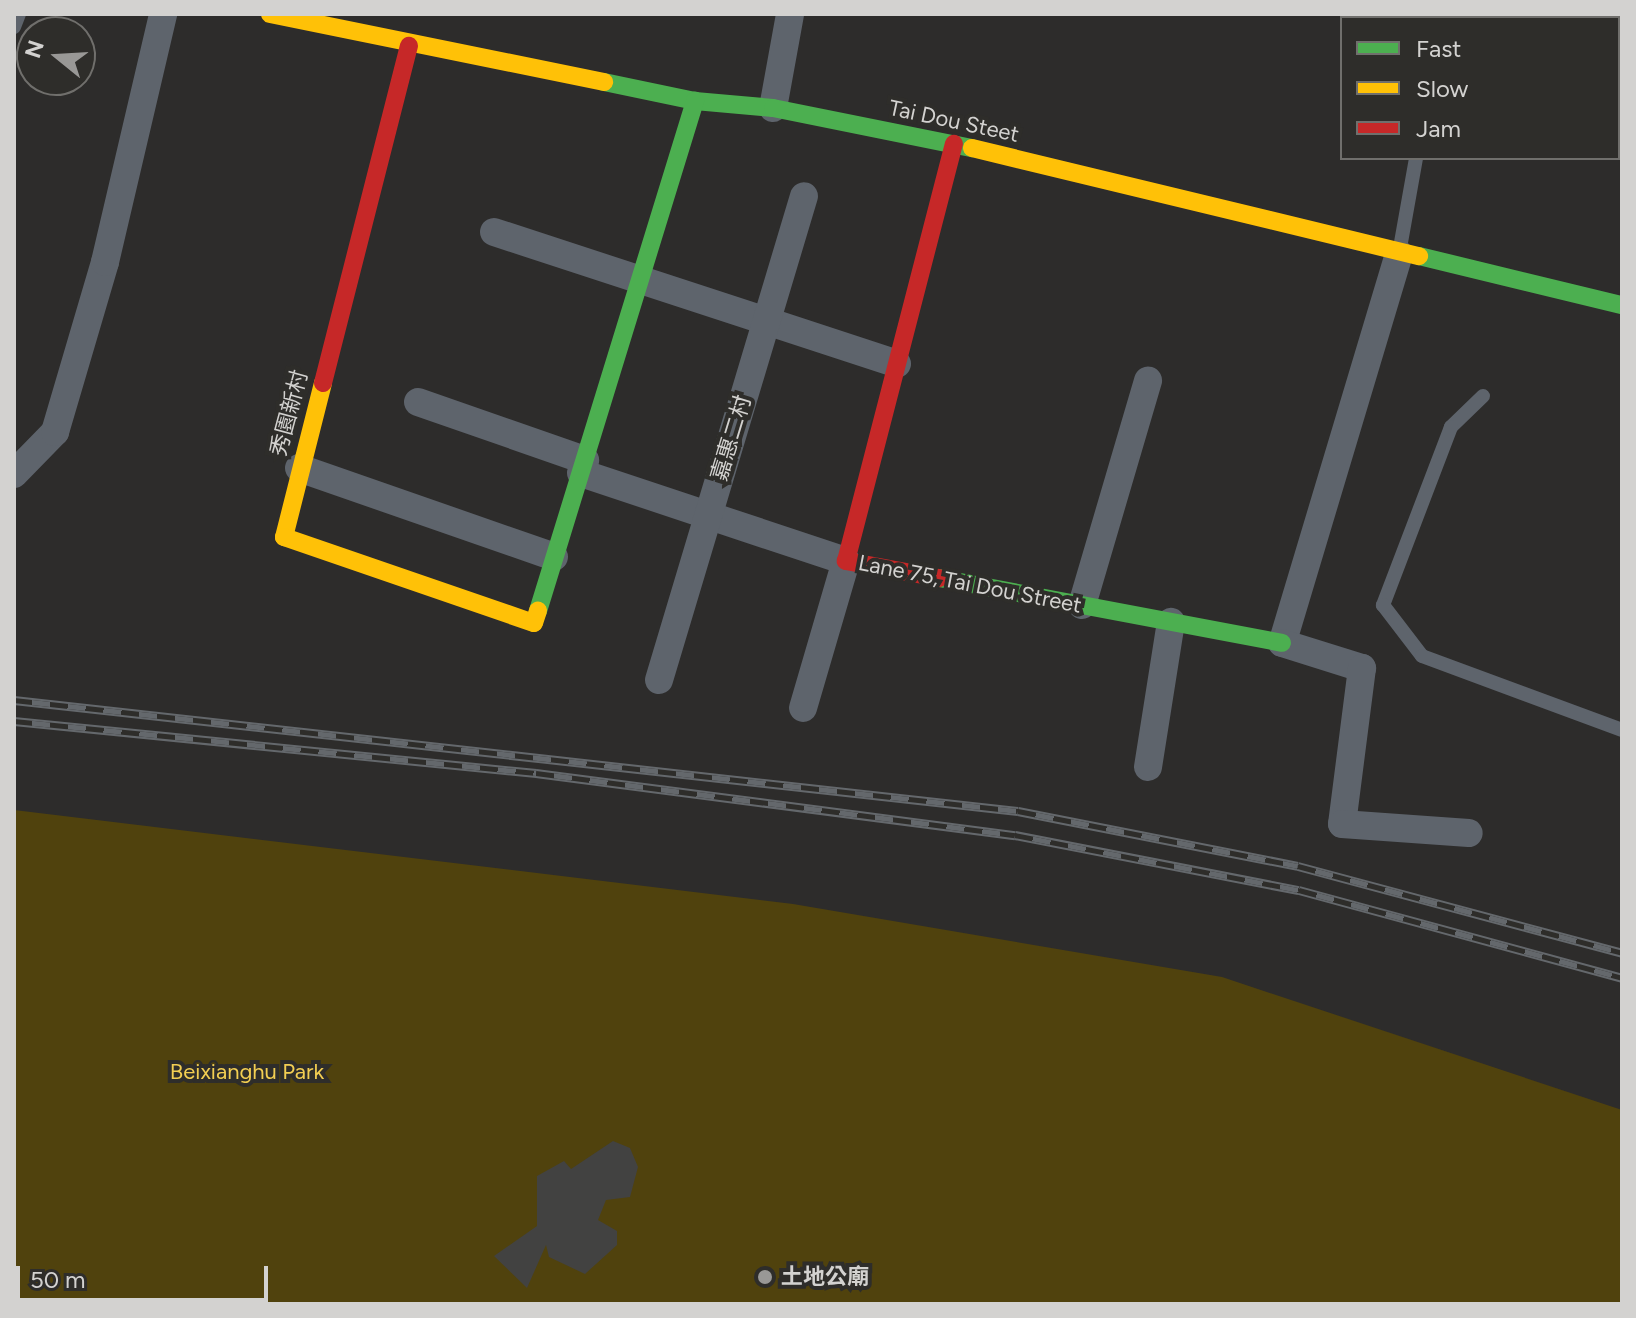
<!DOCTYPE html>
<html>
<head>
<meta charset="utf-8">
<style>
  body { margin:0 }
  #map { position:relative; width:1636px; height:1318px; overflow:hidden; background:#2d2c2b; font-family:Figtree,"Noto Sans TC",sans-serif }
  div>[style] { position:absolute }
  .green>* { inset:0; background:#50420d }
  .building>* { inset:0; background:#424241 }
  .lane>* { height:14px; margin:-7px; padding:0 7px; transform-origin:7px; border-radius:7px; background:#5e646c }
  .street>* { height:28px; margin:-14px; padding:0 14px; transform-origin:14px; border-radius:14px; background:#5e646c }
  .fast>* { height:18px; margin:-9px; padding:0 9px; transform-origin:9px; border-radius:9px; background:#4caf50 }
  .slow>* { height:18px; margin:-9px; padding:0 9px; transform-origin:9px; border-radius:9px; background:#ffc107 }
  .jam>* { height:18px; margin:-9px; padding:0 9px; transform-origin:9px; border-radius:9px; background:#c62828 }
  .rail>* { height:9px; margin-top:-4.5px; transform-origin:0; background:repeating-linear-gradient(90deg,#2e2d2a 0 18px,#64686c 0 36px); box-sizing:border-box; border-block:2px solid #64686c }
  .dots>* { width:22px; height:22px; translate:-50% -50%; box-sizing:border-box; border:4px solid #2e2d2a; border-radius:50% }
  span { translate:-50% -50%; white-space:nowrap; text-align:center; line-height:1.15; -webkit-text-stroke:8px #2e2d2a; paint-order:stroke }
  .street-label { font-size:22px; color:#d3d2d0 }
  .park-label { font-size:22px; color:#f2ce52 }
  .poi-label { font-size:22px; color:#d3d2d0; font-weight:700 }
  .left { translate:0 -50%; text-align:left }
  .frame { position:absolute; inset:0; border:16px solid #d3d2d0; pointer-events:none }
  .legend { position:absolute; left:1340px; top:16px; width:280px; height:144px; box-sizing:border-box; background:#2e2d2a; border:2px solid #706f6c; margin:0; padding:10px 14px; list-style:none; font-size:24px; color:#d3d2d0 }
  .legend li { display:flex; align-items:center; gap:16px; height:40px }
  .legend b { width:40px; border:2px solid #706f6c }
  .north { position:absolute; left:16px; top:16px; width:80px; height:80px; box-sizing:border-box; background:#2e2d2a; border:2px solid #706f6c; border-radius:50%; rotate:288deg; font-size:22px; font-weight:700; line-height:32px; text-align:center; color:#d3d2d0 }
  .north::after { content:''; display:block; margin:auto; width:28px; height:36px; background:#999896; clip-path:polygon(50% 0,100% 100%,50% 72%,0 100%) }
  .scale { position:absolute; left:16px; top:1266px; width:252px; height:36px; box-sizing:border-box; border:4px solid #d3d2d0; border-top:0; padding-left:10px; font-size:24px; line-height:28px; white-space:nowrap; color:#d3d2d0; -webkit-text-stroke:6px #2e2d2a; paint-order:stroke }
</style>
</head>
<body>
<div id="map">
  <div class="green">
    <i style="clip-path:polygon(14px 810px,793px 904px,1222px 977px,1622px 1110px,1622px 1304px,14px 1304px)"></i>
  </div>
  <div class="building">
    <i style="clip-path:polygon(613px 1141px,630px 1148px,638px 1167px,630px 1197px,606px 1200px,598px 1220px,617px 1231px,617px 1245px,585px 1274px,549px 1257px,546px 1245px,527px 1288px,494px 1256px,537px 1226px,537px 1176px,564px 1161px,571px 1169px)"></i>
  </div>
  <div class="lane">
    <i style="left:14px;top:27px;width:14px;rotate:-69deg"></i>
    <i style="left:1400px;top:248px;width:91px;rotate:-79.9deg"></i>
    <i style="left:1483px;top:396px;width:45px;rotate:135.9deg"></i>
    <i style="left:1451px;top:427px;width:191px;rotate:110.9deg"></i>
    <i style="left:1383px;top:605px;width:64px;rotate:52.6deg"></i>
    <i style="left:1422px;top:656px;width:213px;rotate:20.3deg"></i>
  </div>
  <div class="street">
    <i style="left:773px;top:108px;width:96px;rotate:-79.7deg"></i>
    <i style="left:494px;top:232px;width:424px;rotate:18.1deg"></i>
    <i style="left:1399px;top:254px;width:406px;rotate:106.7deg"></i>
    <i style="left:1282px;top:643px;width:84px;rotate:17.4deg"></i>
    <i style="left:1362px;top:668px;width:157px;rotate:97.3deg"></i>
    <i style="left:1342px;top:824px;width:127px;rotate:4.1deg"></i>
    <i style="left:418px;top:402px;width:177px;rotate:19.2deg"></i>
    <i style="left:299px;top:468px;width:270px;rotate:19.2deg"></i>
    <i style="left:581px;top:473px;width:279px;rotate:18.4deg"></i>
    <i style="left:846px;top:561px;width:153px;rotate:106.3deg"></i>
    <i style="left:14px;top:474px;width:59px;rotate:-45.7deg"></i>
    <i style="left:55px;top:432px;width:177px;rotate:-73.6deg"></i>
    <i style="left:105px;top:262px;width:255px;rotate:-76.8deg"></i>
    <i style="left:1082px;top:605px;width:234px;rotate:-73.6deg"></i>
    <i style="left:659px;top:680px;width:505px;rotate:-73.32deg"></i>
    <i style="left:1148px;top:767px;width:147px;rotate:-81deg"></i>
  </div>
  <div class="fast">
    <i style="left:604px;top:82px;width:93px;rotate:11.8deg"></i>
    <i style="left:695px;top:101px;width:78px;rotate:5.1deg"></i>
    <i style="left:773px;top:108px;width:203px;rotate:11.4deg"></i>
    <i style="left:1419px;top:256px;width:209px;rotate:13.6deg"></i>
    <i style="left:939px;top:578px;width:349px;rotate:10.7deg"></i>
    <i style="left:538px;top:611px;width:534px;rotate:-72.89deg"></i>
  </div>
  <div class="slow">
    <i style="left:270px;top:14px;width:341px;rotate:11.5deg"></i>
    <i style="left:972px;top:148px;width:460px;rotate:13.6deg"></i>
    <i style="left:323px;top:383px;width:159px;rotate:104.2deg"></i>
    <i style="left:284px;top:537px;width:264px;rotate:19deg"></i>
    <i style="left:534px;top:623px;width:13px;rotate:-72deg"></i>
  </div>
  <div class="jam">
    <i style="left:323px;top:383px;width:348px;rotate:-75.7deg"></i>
    <i style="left:939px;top:578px;width:95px;rotate:-169.6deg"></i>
    <i style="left:846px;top:561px;width:431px;rotate:-75.5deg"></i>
  </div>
  <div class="rail">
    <i style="left:14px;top:700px;width:1010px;rotate:6.31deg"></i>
    <i style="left:1018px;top:811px;width:285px;rotate:11.1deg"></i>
    <i style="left:1298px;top:866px;width:335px;rotate:15deg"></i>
    <i style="left:14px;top:721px;width:525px;rotate:5.69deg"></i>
    <i style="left:536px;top:773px;width:483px;rotate:7.4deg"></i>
    <i style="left:1015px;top:835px;width:289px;rotate:11deg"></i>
    <i style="left:1299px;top:890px;width:335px;rotate:15.2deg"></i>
  </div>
  <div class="dots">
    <i style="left:765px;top:1277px;background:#999896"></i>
  </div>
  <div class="street-label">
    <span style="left:954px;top:121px;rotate:12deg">Tai Dou Steet</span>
    <span style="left:289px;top:413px;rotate:-75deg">秀園新村</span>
    <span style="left:731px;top:438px;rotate:-73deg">嘉惠二村</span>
    <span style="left:970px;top:584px;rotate:11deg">Lane 75, Tai Dou Street</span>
  </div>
  <div class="park-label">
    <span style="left:247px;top:1072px">Beixianghu Park</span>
  </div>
  <div class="poi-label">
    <span class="left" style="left:781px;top:1277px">土地公廟</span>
  </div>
  <div class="frame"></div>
  <ul class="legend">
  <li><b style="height:10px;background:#4caf50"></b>Fast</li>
  <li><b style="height:10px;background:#ffc107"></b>Slow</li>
  <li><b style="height:10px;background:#c62828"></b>Jam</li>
  </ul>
  <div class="north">N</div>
  <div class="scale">50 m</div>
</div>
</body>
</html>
